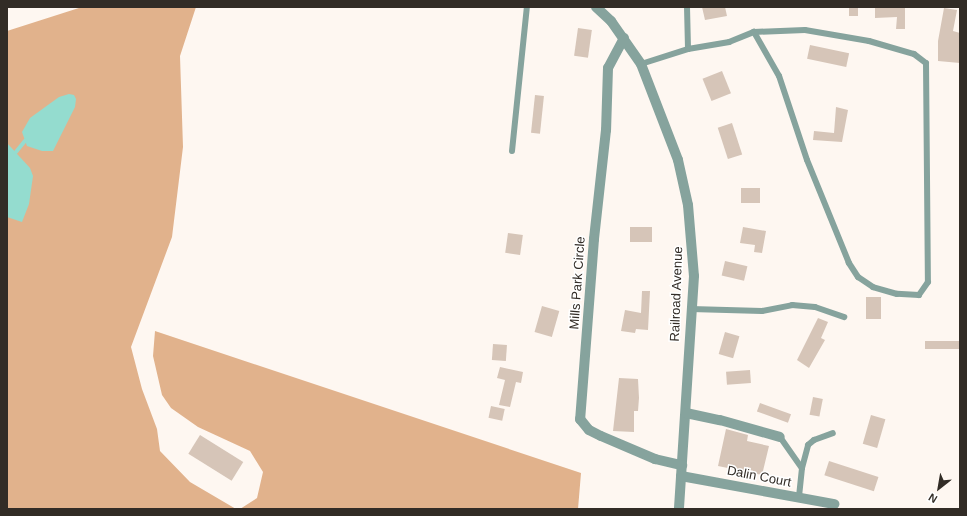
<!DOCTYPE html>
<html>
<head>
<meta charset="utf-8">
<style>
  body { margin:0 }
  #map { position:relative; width:967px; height:516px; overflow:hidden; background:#fef7f1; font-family:Helvetica,sans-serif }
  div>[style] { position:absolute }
  .forest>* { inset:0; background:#e1b28c }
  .water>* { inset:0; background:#94dccf }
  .stream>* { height:3.5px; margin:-1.75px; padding:0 1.75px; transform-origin:1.75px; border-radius:1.75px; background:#94dccf }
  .building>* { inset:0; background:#d6c5b8; transform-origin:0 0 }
  .lane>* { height:6px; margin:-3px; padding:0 3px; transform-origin:3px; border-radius:3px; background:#86a39d }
  .street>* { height:10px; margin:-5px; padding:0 5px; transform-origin:5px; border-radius:5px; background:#86a39d }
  span { translate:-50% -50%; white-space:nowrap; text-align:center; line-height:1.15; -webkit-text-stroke:3px #fff; paint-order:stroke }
  .street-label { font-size:13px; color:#322c26 }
  .frame { position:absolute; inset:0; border:8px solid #322c26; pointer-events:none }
  .north { position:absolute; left:919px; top:468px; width:40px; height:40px; -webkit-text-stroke:3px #fff; paint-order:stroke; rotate:211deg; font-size:11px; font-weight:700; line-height:16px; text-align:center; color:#322c26 }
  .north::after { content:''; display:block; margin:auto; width:14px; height:18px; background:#322c26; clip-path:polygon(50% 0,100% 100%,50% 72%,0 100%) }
</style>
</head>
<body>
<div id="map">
  <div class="forest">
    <i style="clip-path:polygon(82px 7px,196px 7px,180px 56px,183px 147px,172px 237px,131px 347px,142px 389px,157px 429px,160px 451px,190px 482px,236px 509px,7px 509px,7px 31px)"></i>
    <i style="clip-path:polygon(155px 331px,581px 473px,578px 509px,240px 509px,257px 498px,263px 472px,250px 451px,198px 427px,171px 408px,162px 395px,153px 356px)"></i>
  </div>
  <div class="water">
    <i style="clip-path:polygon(69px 94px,74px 95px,76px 99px,75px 107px,53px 151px,42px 151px,27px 146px,22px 132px,30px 118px,59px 97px)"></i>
    <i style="clip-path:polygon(7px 143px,30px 168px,33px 176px,29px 204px,22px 222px,7px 217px)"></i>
  </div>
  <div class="stream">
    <i style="left:16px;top:152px;width:14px;rotate:-51deg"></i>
  </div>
  <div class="building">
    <i style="clip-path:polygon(702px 7px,725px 7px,727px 16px,705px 20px)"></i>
    <i style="left:849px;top:7px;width:9px;height:9px"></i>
    <i style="clip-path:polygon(875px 7px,905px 7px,905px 29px,896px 29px,897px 17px,875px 18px)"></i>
    <i style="clip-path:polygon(944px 8px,957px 10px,953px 31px,960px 33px,960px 63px,938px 61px,938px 41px)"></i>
    <i style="left:578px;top:28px;width:14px;height:28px;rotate:8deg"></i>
    <i style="left:810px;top:45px;width:40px;height:14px;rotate:12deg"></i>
    <i style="left:722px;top:71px;width:24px;height:21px;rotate:68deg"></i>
    <i style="left:535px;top:95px;width:9px;height:38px;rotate:6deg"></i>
    <i style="clip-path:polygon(836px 107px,848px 110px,842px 142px,813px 140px,814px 131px,834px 133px)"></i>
    <i style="left:732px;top:123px;width:33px;height:15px;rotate:72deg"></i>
    <i style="left:741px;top:188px;width:19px;height:15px"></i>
    <i style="left:630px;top:227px;width:22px;height:15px"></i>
    <i style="clip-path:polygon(743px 227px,766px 231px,762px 253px,754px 252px,755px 245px,740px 243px)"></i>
    <i style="left:508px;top:233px;width:15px;height:20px;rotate:8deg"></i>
    <i style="left:725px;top:261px;width:23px;height:15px;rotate:13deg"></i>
    <i style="clip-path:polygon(642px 291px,650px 291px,648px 330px,636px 329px,635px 333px,621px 331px,625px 310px,641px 313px)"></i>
    <i style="left:866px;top:297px;width:15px;height:22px"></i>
    <i style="left:542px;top:306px;width:18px;height:27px;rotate:16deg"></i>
    <i style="clip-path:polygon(818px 318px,828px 322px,821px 338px,825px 340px,809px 368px,797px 360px)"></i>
    <i style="left:725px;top:332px;width:15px;height:23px;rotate:16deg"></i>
    <i style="left:925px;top:341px;width:35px;height:8px"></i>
    <i style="left:493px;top:344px;width:14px;height:16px;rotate:4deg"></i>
    <i style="clip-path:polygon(500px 367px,523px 372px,521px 383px,516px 382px,510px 407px,499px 405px,505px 380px,497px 378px)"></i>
    <i style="left:750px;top:370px;width:13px;height:24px;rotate:86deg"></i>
    <i style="clip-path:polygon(619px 378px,638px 379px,639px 398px,638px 411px,634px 411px,634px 432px,613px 431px)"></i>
    <i style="left:813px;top:397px;width:10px;height:18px;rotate:11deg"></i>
    <i style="left:760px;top:403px;width:33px;height:9px;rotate:20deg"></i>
    <i style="left:491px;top:406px;width:14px;height:12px;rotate:12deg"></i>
    <i style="left:871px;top:415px;width:15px;height:30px;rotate:16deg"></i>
    <i style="clip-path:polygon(726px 429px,748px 435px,747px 441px,769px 446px,762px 475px,718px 466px)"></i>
    <i style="left:200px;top:435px;width:51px;height:22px;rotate:32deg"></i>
    <i style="left:829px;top:461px;width:52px;height:15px;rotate:18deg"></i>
  </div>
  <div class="lane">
    <i style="left:687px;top:7px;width:42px;rotate:88.6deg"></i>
    <i style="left:641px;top:64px;width:49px;rotate:-17.7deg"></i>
    <i style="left:688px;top:49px;width:42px;rotate:-9.7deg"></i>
    <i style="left:729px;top:42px;width:27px;rotate:-22deg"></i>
    <i style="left:754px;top:32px;width:51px;rotate:-2.2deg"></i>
    <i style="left:805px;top:30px;width:65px;rotate:9.8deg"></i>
    <i style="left:869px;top:41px;width:47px;rotate:16.1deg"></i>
    <i style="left:914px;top:54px;width:15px;rotate:37deg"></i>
    <i style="left:926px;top:63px;width:219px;rotate:89.5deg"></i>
    <i style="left:928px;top:282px;width:16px;rotate:125deg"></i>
    <i style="left:919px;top:295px;width:22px;rotate:-177deg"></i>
    <i style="left:897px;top:294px;width:25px;rotate:-164deg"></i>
    <i style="left:873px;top:287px;width:18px;rotate:-146deg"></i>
    <i style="left:858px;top:277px;width:17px;rotate:-123deg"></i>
    <i style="left:849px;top:263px;width:111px;rotate:-112.2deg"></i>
    <i style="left:807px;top:160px;width:89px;rotate:-108.4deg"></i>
    <i style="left:779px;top:76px;width:51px;rotate:-119.6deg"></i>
    <i style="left:512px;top:151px;width:145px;rotate:-84.1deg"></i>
    <i style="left:691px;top:309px;width:71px;rotate:1.6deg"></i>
    <i style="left:762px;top:311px;width:31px;rotate:-11deg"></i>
    <i style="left:792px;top:305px;width:23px;rotate:5deg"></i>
    <i style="left:815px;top:307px;width:31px;rotate:19deg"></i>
    <i style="left:780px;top:437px;width:38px;rotate:55deg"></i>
    <i style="left:802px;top:468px;width:30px;rotate:96deg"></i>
    <i style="left:802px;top:468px;width:24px;rotate:-75deg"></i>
    <i style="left:808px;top:445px;width:8px;rotate:-40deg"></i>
    <i style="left:814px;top:440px;width:20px;rotate:-20deg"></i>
  </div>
  <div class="street">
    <i style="left:596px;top:7px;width:21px;rotate:43deg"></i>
    <i style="left:611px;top:21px;width:52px;rotate:55.1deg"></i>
    <i style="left:641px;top:64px;width:103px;rotate:68.9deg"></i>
    <i style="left:678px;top:160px;width:46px;rotate:77.5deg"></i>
    <i style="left:688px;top:205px;width:71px;rotate:85.2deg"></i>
    <i style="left:694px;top:276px;width:233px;rotate:93.7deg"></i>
    <i style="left:624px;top:38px;width:34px;rotate:118deg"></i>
    <i style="left:608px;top:68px;width:62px;rotate:91.8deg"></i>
    <i style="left:606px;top:130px;width:110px;rotate:96.3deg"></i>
    <i style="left:594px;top:239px;width:181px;rotate:94.4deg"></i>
    <i style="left:580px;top:419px;width:14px;rotate:51deg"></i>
    <i style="left:589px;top:430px;width:13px;rotate:27deg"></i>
    <i style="left:601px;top:436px;width:59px;rotate:23.1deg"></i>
    <i style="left:655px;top:459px;width:28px;rotate:13deg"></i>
    <i style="left:686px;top:413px;width:35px;rotate:12deg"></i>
    <i style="left:720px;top:420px;width:62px;rotate:15.8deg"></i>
    <i style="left:681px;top:476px;width:156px;rotate:10.4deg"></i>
  </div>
  <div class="street-label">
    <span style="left:578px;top:283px;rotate:-86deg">Mills Park Circle</span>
    <span style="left:677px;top:294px;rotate:-88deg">Railroad Avenue</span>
    <span style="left:759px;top:477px;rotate:11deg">Dalin Court</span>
  </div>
  <div class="frame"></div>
  <div class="north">N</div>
</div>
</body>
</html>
